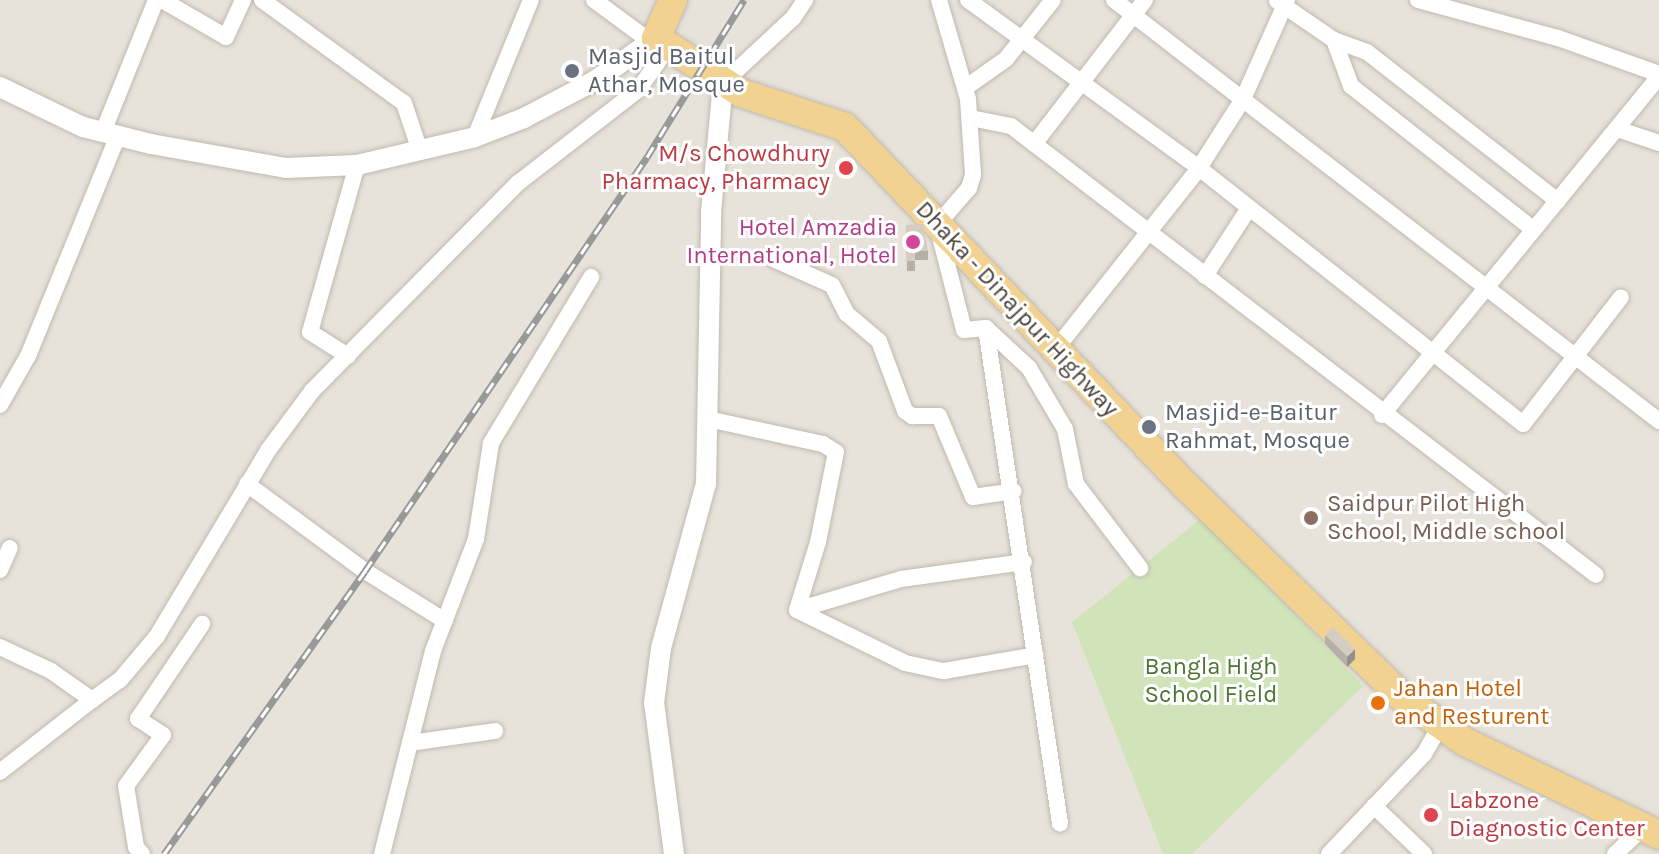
<!DOCTYPE html>
<html>
<head>
<meta charset="utf-8">
<style>
  body { margin:0 }
  #map { position:relative; width:1659px; height:854px; overflow:hidden; background:#f4f1ec; font-family:Karla,sans-serif }
  div>[style] { position:absolute }
  .residential>* { inset:0; background:#e8e3da; transform-origin:0 0 }
  .green>* { inset:0; background:#d1e4b9 }
  .roads { filter:drop-shadow(0 0 2px #bfb9af) drop-shadow(0 0 2px #bfb9af) }
  .minor>* { height:16px; margin:-8px; padding:0 8px; transform-origin:8px; border-radius:8px; background:#fff }
  .tertiary>* { height:20px; margin:-10px; padding:0 10px; transform-origin:10px; border-radius:10px; background:#fff }
  .trunk>* { height:28px; margin:-14px; padding:0 14px; transform-origin:14px; border-radius:14px; background:#f2d290 }
  .rail>* { height:7px; margin-top:-3.5px; transform-origin:0; background:repeating-linear-gradient(90deg,#fff 0 12px,#999 0 24px); box-sizing:border-box; border-block:2px solid #999 }
  .wall>* { inset:0; background:#b7b0a7 }
  .shaded-wall>* { inset:0; background:#959088 }
  .building>* { inset:0; background:#d5cdc2; transform-origin:0 0 }
  .dots>* { width:22px; height:22px; translate:-50% -50%; box-sizing:border-box; border:4px solid #fff; border-radius:50% }
  span { translate:-50% -50%; white-space:nowrap; text-align:center; line-height:1.15; -webkit-text-stroke:6px #fff; paint-order:stroke }
  .worship-label { font-size:24px; color:#5b616d }
  .left { translate:0 -50%; text-align:left }
  .health-label { font-size:24px; color:#be3a42 }
  .right { translate:-100% -50%; text-align:right }
  .hotel-label { font-size:24px; color:#b23c85 }
  .street-label { font-size:24px; color:#48423a }
  .education-label { font-size:24px; color:#785e54 }
  .park-label { font-size:24px; color:#4d7532 }
  .food-label { font-size:24px; color:#c56008 }
</style>
</head>
<body>
<div id="map">
  <div class="residential">
    <i style="left:0;top:0;width:1659px;height:854px"></i>
  </div>
  <div class="green">
    <i style="clip-path:polygon(1204px 516px,1363px 686px,1192px 854px,1163px 854px,1072px 622px)"></i>
  </div>
  <div class="roads">
    <div class="minor">
      <i style="left:162px;top:0;width:74px;rotate:30deg"></i>
      <i style="left:226px;top:37px;width:41px;rotate:-65.3deg"></i>
      <i style="left:262px;top:0;width:175px;rotate:36deg"></i>
      <i style="left:404px;top:103px;width:51px;rotate:71.6deg"></i>
      <i style="left:594px;top:0;width:71px;rotate:36.4deg"></i>
      <i style="left:939px;top:0;width:103px;rotate:73.7deg"></i>
      <i style="left:968px;top:99px;width:76px;rotate:86.2deg"></i>
      <i style="left:973px;top:175px;width:14px;rotate:107deg"></i>
      <i style="left:969px;top:188px;width:49px;rotate:130.9deg"></i>
      <i style="left:937px;top:225px;width:108px;rotate:75.6deg"></i>
      <i style="left:964px;top:330px;width:22px;rotate:-5deg"></i>
      <i style="left:986px;top:328px;width:501px;rotate:81.5deg"></i>
      <i style="left:968px;top:0;width:286px;rotate:36deg"></i>
      <i style="left:1199px;top:168px;width:413px;rotate:38.3deg"></i>
      <i style="left:1523px;top:424px;width:160px;rotate:-52.3deg"></i>
      <i style="left:1114px;top:0;width:689px;rotate:37.69deg"></i>
      <i style="left:1418px;top:0;width:145px;rotate:15.2deg"></i>
      <i style="left:1558px;top:38px;width:107px;rotate:19.6deg"></i>
      <i style="left:1277px;top:1px;width:69px;rotate:34.4deg"></i>
      <i style="left:1334px;top:40px;width:35px;rotate:20deg"></i>
      <i style="left:1367px;top:52px;width:242px;rotate:38deg"></i>
      <i style="left:1334px;top:40px;width:49px;rotate:69.7deg"></i>
      <i style="left:1351px;top:86px;width:231px;rotate:38.2deg"></i>
      <i style="left:723px;top:83px;width:96px;rotate:-42.9deg"></i>
      <i style="left:793px;top:18px;width:22px;rotate:-56deg"></i>
      <i style="left:965px;top:88px;width:50px;rotate:-35.3deg"></i>
      <i style="left:1006px;top:59px;width:75px;rotate:-51.5deg"></i>
      <i style="left:971px;top:118px;width:41px;rotate:11.3deg"></i>
      <i style="left:1011px;top:126px;width:737px;rotate:37.51deg"></i>
      <i style="left:1617px;top:129px;width:44px;rotate:18.4deg"></i>
      <i style="left:103px;top:132px;width:142px;rotate:-68.1deg"></i>
      <i style="left:475px;top:137px;width:148px;rotate:-67.8deg"></i>
      <i style="left:1034px;top:144px;width:182px;rotate:-52.4deg"></i>
      <i style="left:773px;top:259px;width:64px;rotate:23.8deg"></i>
      <i style="left:832px;top:285px;width:33px;rotate:63deg"></i>
      <i style="left:847px;top:314px;width:42px;rotate:40.2deg"></i>
      <i style="left:879px;top:341px;width:75px;rotate:69.6deg"></i>
      <i style="left:905px;top:411px;width:9px;rotate:36deg"></i>
      <i style="left:912px;top:416px;width:27px"></i>
      <i style="left:939px;top:416px;width:88px;rotate:67.2deg"></i>
      <i style="left:973px;top:497px;width:41px;rotate:-8.3deg"></i>
      <i style="left:1205px;top:276px;width:81px;rotate:-57.1deg"></i>
      <i style="left:986px;top:328px;width:59px;rotate:42.9deg"></i>
      <i style="left:1029px;top:368px;width:71px;rotate:59.5deg"></i>
      <i style="left:1065px;top:429px;width:56px;rotate:78.7deg"></i>
      <i style="left:1076px;top:484px;width:106px;rotate:52.7deg"></i>
      <i style="left:1055px;top:350px;width:232px;rotate:-51.6deg"></i>
      <i style="left:1199px;top:168px;width:82px;rotate:-57.5deg"></i>
      <i style="left:1243px;top:99px;width:108px;rotate:-66deg"></i>
      <i style="left:348px;top:356px;width:45px;rotate:-147.7deg"></i>
      <i style="left:310px;top:332px;width:173px;rotate:-74.3deg"></i>
      <i style="left:0;top:405px;width:56px;rotate:-60.3deg"></i>
      <i style="left:28px;top:356px;width:239px;rotate:-67.8deg"></i>
      <i style="left:1382px;top:415px;width:437px;rotate:-50.7deg"></i>
      <i style="left:708px;top:419px;width:118px;rotate:12.3deg"></i>
      <i style="left:823px;top:444px;width:15px;rotate:32deg"></i>
      <i style="left:836px;top:452px;width:92px;rotate:101.3deg"></i>
      <i style="left:818px;top:542px;width:71px;rotate:107.2deg"></i>
      <i style="left:797px;top:610px;width:120px;rotate:26.1deg"></i>
      <i style="left:905px;top:663px;width:40px;rotate:12deg"></i>
      <i style="left:944px;top:671px;width:93px;rotate:-9.9deg"></i>
      <i style="left:247px;top:484px;width:147px;rotate:36.4deg"></i>
      <i style="left:365px;top:571px;width:94px;rotate:32deg"></i>
      <i style="left:0;top:570px;width:24px;rotate:-66deg"></i>
      <i style="left:797px;top:610px;width:109px;rotate:-16.6deg"></i>
      <i style="left:901px;top:579px;width:124px;rotate:-7.9deg"></i>
      <i style="left:0;top:647px;width:56px;rotate:25.2deg"></i>
      <i style="left:51px;top:671px;width:50px;rotate:35.3deg"></i>
      <i style="left:92px;top:700px;width:117px;rotate:142deg"></i>
      <i style="left:92px;top:700px;width:34px;rotate:-36deg"></i>
      <i style="left:120px;top:680px;width:57px;rotate:-49.9deg"></i>
      <i style="left:157px;top:636px;width:218px;rotate:-59.1deg"></i>
      <i style="left:269px;top:449px;width:72px;rotate:-53.4deg"></i>
      <i style="left:312px;top:391px;width:293px;rotate:-45.3deg"></i>
      <i style="left:518px;top:183px;width:152px;rotate:-37.8deg"></i>
      <i style="left:638px;top:90px;width:55px;rotate:-54.6deg"></i>
      <i style="left:410px;top:743px;width:86px;rotate:-8deg"></i>
      <i style="left:1374px;top:806px;width:69px;rotate:43.8deg"></i>
      <i style="left:142px;top:854px;width:9px;rotate:-131deg"></i>
      <i style="left:136px;top:847px;width:62px;rotate:-99.3deg"></i>
      <i style="left:126px;top:786px;width:63px;rotate:-54deg"></i>
      <i style="left:163px;top:735px;width:30px;rotate:-147deg"></i>
      <i style="left:138px;top:719px;width:115px;rotate:-56deg"></i>
      <i style="left:382px;top:854px;width:209px;rotate:-75.9deg"></i>
      <i style="left:433px;top:651px;width:120px;rotate:-69deg"></i>
      <i style="left:476px;top:539px;width:97px;rotate:-81.1deg"></i>
      <i style="left:491px;top:443px;width:194px;rotate:-58.9deg"></i>
      <i style="left:1329px;top:854px;width:138px;rotate:-46.5deg"></i>
      <i style="left:1424px;top:754px;width:32px;rotate:-60deg"></i>
      <i style="left:1615px;top:854px;width:41px;rotate:-43deg"></i>
    </div>
    <div class="tertiary">
      <i style="left:0;top:87px;width:92px;rotate:25.7deg"></i>
      <i style="left:83px;top:127px;width:70px;rotate:14deg"></i>
      <i style="left:151px;top:144px;width:137px;rotate:10.1deg"></i>
      <i style="left:286px;top:168px;width:71px;rotate:-2.4deg"></i>
      <i style="left:357px;top:165px;width:121px;rotate:-13.3deg"></i>
      <i style="left:475px;top:137px;width:53px;rotate:-21.2deg"></i>
      <i style="left:524px;top:118px;width:81px;rotate:-27.8deg"></i>
      <i style="left:596px;top:80px;width:73px;rotate:-35deg"></i>
      <i style="left:674px;top:854px;width:152px;rotate:-97.5deg"></i>
      <i style="left:654px;top:703px;width:55px;rotate:-82.7deg"></i>
      <i style="left:661px;top:648px;width:170px;rotate:-74.7deg"></i>
      <i style="left:706px;top:484px;width:272px;rotate:-88.9deg"></i>
      <i style="left:711px;top:212px;width:130px;rotate:-84.7deg"></i>
    </div>
    <div class="trunk">
      <i style="left:673px;top:0;width:42px;rotate:114.1deg"></i>
      <i style="left:656px;top:38px;width:101px;rotate:32.9deg"></i>
      <i style="left:741px;top:93px;width:109px;rotate:18.1deg"></i>
      <i style="left:845px;top:127px;width:492px;rotate:46.5deg"></i>
      <i style="left:1184px;top:484px;width:305px;rotate:44.3deg"></i>
      <i style="left:1402px;top:697px;width:77px;rotate:35.5deg"></i>
      <i style="left:1465px;top:742px;width:215px;rotate:25.6deg"></i>
    </div>
  </div>
  <div class="rail">
    <i style="left:164px;top:854px;width:347px;rotate:-54.6deg"></i>
    <i style="left:365px;top:571px;width:501px;rotate:-55.74deg"></i>
    <i style="left:647px;top:157px;width:185px;rotate:-58.3deg"></i>
  </div>
  <div class="wall">
    <i style="clip-path:polygon(906px 225px,928px 251px,928px 260px,915px 260px,915px 271px,907px 271px)"></i>
    <i style="clip-path:polygon(1325px 635px,1355px 659px,1347px 667px,1325px 644px)"></i>
  </div>
  <div class="shaded-wall">
    <i style="clip-path:polygon(1355px 649px,1355px 659px,1347px 667px,1347px 657px)"></i>
  </div>
  <div class="building">
    <i style="clip-path:polygon(923px 224px,928px 251px,915px 251px,915px 261px,907px 261px,906px 225px)"></i>
    <i style="left:1333px;top:627px;width:31px;height:11px;rotate:45deg"></i>
  </div>
  <div class="dots">
    <i style="left:572px;top:71px;background:#6b7280"></i>
    <i style="left:846px;top:168px;background:#e0444e"></i>
    <i style="left:913px;top:242px;background:#d1479c"></i>
    <i style="left:1149px;top:427px;background:#6b7280"></i>
    <i style="left:1311px;top:518px;background:#8d6e63"></i>
    <i style="left:1378px;top:703px;background:#e8710a"></i>
    <i style="left:1431px;top:815px;background:#e0444e"></i>
  </div>
  <div class="worship-label">
    <span class="left" style="left:588px;top:71px">Masjid Baitul<br>Athar, Mosque</span>
    <span class="left" style="left:1165px;top:427px">Masjid-e-Baitur<br>Rahmat, Mosque</span>
  </div>
  <div class="health-label">
    <span class="right" style="left:830px;top:168px">M/s Chowdhury<br>Pharmacy, Pharmacy</span>
    <span class="left" style="left:1449px;top:815px">Labzone<br>Diagnostic Center</span>
  </div>
  <div class="hotel-label">
    <span class="right" style="left:897px;top:242px">Hotel Amzadia<br>International, Hotel</span>
  </div>
  <div class="street-label">
    <span style="left:1017px;top:309px;rotate:47deg">Dhaka - Dinajpur Highway</span>
  </div>
  <div class="education-label">
    <span class="left" style="left:1327px;top:518px">Saidpur Pilot High<br>School, Middle school</span>
  </div>
  <div class="park-label">
    <span style="left:1211px;top:681px">Bangla High<br>School Field</span>
  </div>
  <div class="food-label">
    <span class="left" style="left:1394px;top:703px">Jahan Hotel<br>and Resturent</span>
  </div>
</div>
</body>
</html>
